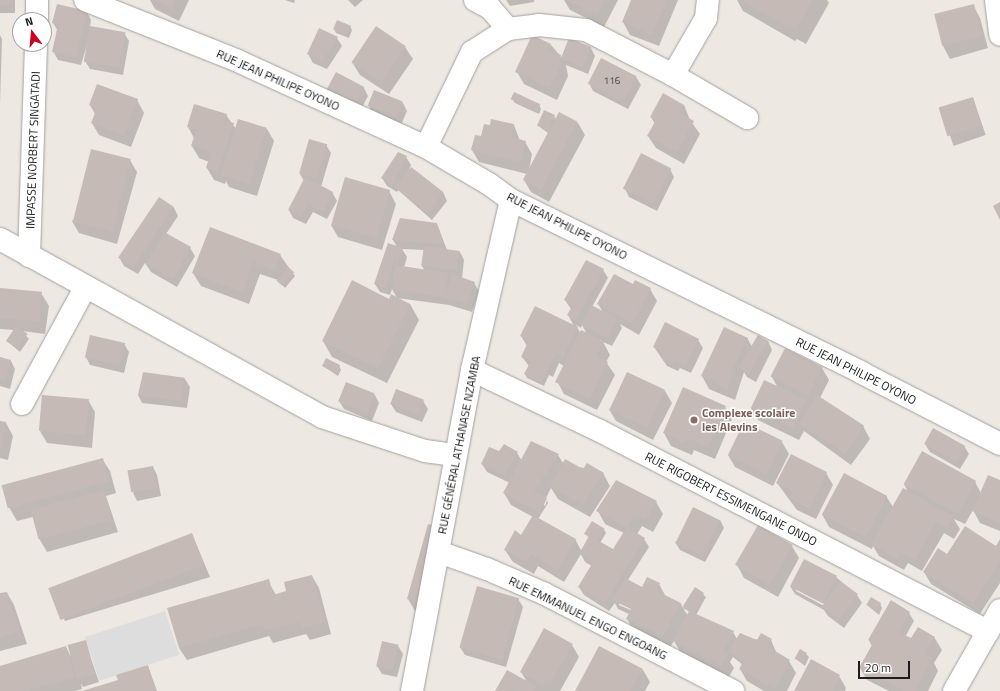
<!DOCTYPE html>
<html>
<head>
<meta charset="utf-8">
<style>
  body { margin:0 }
  #map { position:relative; width:1000px; height:691px; overflow:hidden; background:#eee8e2; font-family:"Titillium Web",sans-serif }
  div>[style] { position:absolute }
  .parking>* { inset:0; background:#ddd; transform-origin:0 0 }
  .shadow>* { inset:0; background:#0003; transform-origin:0 0 }
  .building>* { inset:0; background:#c6bab6; transform-origin:0 0 }
  .roads { filter:drop-shadow(0 0 1px #a1a1a1) drop-shadow(0 0 1px #a1a1a1) }
  .minor>* { height:22px; margin:-11px; padding:0 11px; transform-origin:11px; border-radius:11px; background:#fff }
  .dots>* { width:11px; height:11px; translate:-50% -50%; box-sizing:border-box; border:2px solid #fff; border-radius:50% }
  span { translate:-50% -50%; white-space:nowrap; text-align:center; line-height:1.15; -webkit-text-stroke:3px #fff; paint-order:stroke }
  .number-label { font-size:10px; color:#474443 }
  .number-label span { -webkit-text-stroke-width:0 }
  .street-label { font-size:12px; color:#1d1d1d }
  .education-label { font-size:12px; color:#785e54; font-weight:700 }
  .left { translate:0 -50%; text-align:left }
  .north { position:absolute; left:12px; top:12px; width:40px; height:40px; box-sizing:border-box; background:#fff; border:1px solid #a5a5a5; border-radius:50%; rotate:344deg; font-size:11px; font-weight:700; line-height:16px; text-align:center; color:#1d1d1d }
  .north::after { content:''; display:block; margin:auto; width:14px; height:18px; background:#c80220; clip-path:polygon(50% 0,100% 100%,50% 72%,0 100%) }
  .scale { position:absolute; left:858px; top:661px; width:52px; height:18px; box-sizing:border-box; border:2px solid #1d1d1d; border-top:0; padding-left:5px; font-size:12px; line-height:14px; white-space:nowrap; color:#1d1d1d; -webkit-text-stroke:3px #fff; paint-order:stroke }
</style>
</head>
<body>
<div id="map">
  <div class="parking">
    <i style="left:165px;top:611px;width:46px;height:84px;rotate:72deg"></i>
  </div>
  <div class="shadow">
    <i style="left:0;top:0;width:15px;height:13px"></i>
    <i style="clip-path:polygon(150px 0,189px 0,179px 21px,155px 9px)"></i>
    <i style="clip-path:polygon(285px 0,295px 0,294px 3px)"></i>
    <i style="clip-path:polygon(348px 0,363px 0,355px 7px)"></i>
    <i style="clip-path:polygon(506px 0,534px 0,534px 2px,510px 6px)"></i>
    <i style="clip-path:polygon(564px 0,618px 0,604px 27px,570px 10px)"></i>
    <i style="clip-path:polygon(632px 0,678px 0,659px 46px,630px 35px,623px 22px)"></i>
    <i style="clip-path:polygon(737px 0,827px 0,829px 3px,806px 44px,797px 39px,795px 41px,743px 11px)"></i>
    <i style="clip-path:polygon(973px 5px,980px 18px,988px 48px,950px 59px,943px 46px)"></i>
    <i style="clip-path:polygon(87px 12px,91px 20px,90px 27px,124px 33px,129px 41px,123px 75px,90px 69px,85px 61px,88px 41px,81px 65px,58px 60px,53px 51px,58px 31px,53px 23px)"></i>
    <i style="clip-path:polygon(350px 26px,352px 30px,349px 38px,336px 33px,334px 29px)"></i>
    <i style="clip-path:polygon(0 35px,2px 39px,0 103px)"></i>
    <i style="clip-path:polygon(337px 38px,342px 46px,327px 69px,313px 63px,308px 54px)"></i>
    <i style="clip-path:polygon(570px 40px,591px 48px,595px 56px,588px 74px,566px 65px,568px 76px,557px 100px,524px 84px,517px 72px,551px 45px,562px 58px)"></i>
    <i style="clip-path:polygon(405px 47px,413px 59px,389px 94px,360px 75px,352px 62px)"></i>
    <i style="clip-path:polygon(336px 73px,364px 88px,368px 96px,359px 113px)"></i>
    <i style="clip-path:polygon(636px 77px,641px 85px,628px 109px,593px 91px,589px 83px)"></i>
    <i style="left:973px;top:98px;width:39px;height:34px;rotate:71deg"></i>
    <i style="clip-path:polygon(512px 99px,539px 105px,541px 109px,539px 114px,515px 103px)"></i>
    <i style="clip-path:polygon(137px 100px,144px 113px,131px 147px,99px 135px,92px 123px,95px 114px,90px 105px)"></i>
    <i style="clip-path:polygon(403px 103px,407px 111px,401px 125px,373px 114px,369px 106px)"></i>
    <i style="clip-path:polygon(684px 105px,690px 120px,700px 134px,684px 164px,656px 148px,648px 136px,655px 124px,651px 117px)"></i>
    <i style="clip-path:polygon(559px 113px,578px 123px,585px 135px,549px 202px,531px 192px,524px 180px,527px 174px,479px 162px,472px 150px,481px 137px,514px 125px,520px 141px,525px 142px,532px 154px,529px 170px,548px 133px,537px 125px,554px 116px,556px 119px)"></i>
    <i style="clip-path:polygon(226px 115px,236px 129px,239px 120px,267px 129px,274px 141px,257px 196px,229px 187px,226px 181px,225px 184px,214px 180px,207px 168px,209px 162px,199px 158px,192px 146px,194px 138px,188px 127px)"></i>
    <i style="clip-path:polygon(326px 145px,331px 153px,321px 187px,332px 192px,337px 201px,327px 219px,313px 212px,306px 224px,293px 218px,289px 210px,304px 181px,300px 174px)"></i>
    <i style="clip-path:polygon(406px 157px,411px 165px,408px 172px,412px 168px,443px 192px,447px 201px,432px 220px,398px 190px,397px 192px,387px 186px,382px 178px)"></i>
    <i style="clip-path:polygon(130px 160px,137px 172px,117px 244px,79px 233px,72px 221px)"></i>
    <i style="clip-path:polygon(670px 169px,674px 177px,657px 211px,629px 197px,625px 189px)"></i>
    <i style="clip-path:polygon(389px 191px,396px 204px,382px 250px,338px 237px,331px 225px)"></i>
    <i style="clip-path:polygon(160px 199px,174px 208px,178px 216px,166px 234px,190px 248px,195px 256px,177px 287px,151px 272px,145px 263px,138px 274px,124px 266px,119px 257px)"></i>
    <i style="clip-path:polygon(evenodd,400px 219px,437px 224px,447px 250px,460px 252px,464px 260px,462px 278px,474px 283px,479px 291px,472px 312px,449px 305px,397px 298px,392px 289px,390px 295px,380px 292px,375px 284px,397px 247px,393px 240px,400px 219px,402px 249px,424px 250px,422px 266px,425px 271px,404px 268px,407px 257px,402px 249px)"></i>
    <i style="clip-path:polygon(280px 255px,295px 276px,285px 288px,278px 280px,260px 274px,249px 304px,201px 286px,193px 273px)"></i>
    <i style="clip-path:polygon(evenodd,603px 270px,608px 278px,592px 307px,603px 312px,598px 304px,633px 286px,650px 289px,657px 301px,639px 335px,620px 324px,622px 328px,612px 346px,603px 342px,610px 355px,606px 362px,615px 375px,597px 410px,564px 394px,557px 381px,564px 366px,559px 363px,553px 377px,549px 375px,544px 386px,527px 378px,525px 374px,529px 366px,522px 357px,527px 346px,521px 336px,574px 326px,568px 315px,571px 309px,565px 300px,603px 270px,576px 325px,581px 328px,582px 325px,587px 334px,581px 334px,576px 325px)"></i>
    <i style="clip-path:polygon(0 289px,41px 293px,49px 306px,45px 334px,22px 331px,29px 339px,20px 352px,7px 341px,14px 330px,0 329px)"></i>
    <i style="clip-path:polygon(390px 300px,410px 304px,419px 320px,387px 383px,332px 357px,323px 341px)"></i>
    <i style="clip-path:polygon(90px 337px,124px 344px,129px 352px,124px 373px,90px 365px,86px 357px)"></i>
    <i style="clip-path:polygon(747px 338px,753px 348px,768px 341px,772px 350px,756px 382px,747px 377px,744px 372px,735px 400px,709px 389px,702px 376px)"></i>
    <i style="clip-path:polygon(698px 340px,703px 348px,691px 373px,680px 368px,678px 371px,667px 366px,654px 347px)"></i>
    <i style="clip-path:polygon(0 358px,11px 361px,15px 369px,10px 389px,0 386px)"></i>
    <i style="clip-path:polygon(323px 366px,339px 366px,341px 370px,338px 376px)"></i>
    <i style="clip-path:polygon(822px 368px,829px 380px,820px 398px,863px 426px,870px 439px,851px 465px,804px 431px,799px 440px,758px 420px,751px 408px,778px 388px,772px 377px)"></i>
    <i style="clip-path:polygon(143px 373px,185px 379px,190px 387px,187px 408px,142px 403px,138px 395px)"></i>
    <i style="clip-path:polygon(346px 383px,375px 395px,379px 403px,372px 421px,344px 409px,339px 401px)"></i>
    <i style="clip-path:polygon(684px 389px,725px 407px,732px 419px,715px 459px,694px 450px,692px 455px,671px 446px,664px 433px)"></i>
    <i style="clip-path:polygon(665px 391px,672px 403px,653px 440px,616px 421px,609px 409px)"></i>
    <i style="clip-path:polygon(88px 400px,95px 412px,92px 448px,47px 443px,40px 431px)"></i>
    <i style="clip-path:polygon(423px 401px,428px 409px,422px 422px,396px 412px,391px 404px)"></i>
    <i style="clip-path:polygon(0 422px,6px 423px,13px 436px,8px 460px,0 458px)"></i>
    <i style="clip-path:polygon(782px 442px,789px 454px,773px 486px,735px 467px,728px 455px)"></i>
    <i style="clip-path:polygon(925px 444px,964px 446px,969px 454px,960px 469px,930px 452px)"></i>
    <i style="clip-path:polygon(evenodd,500px 452px,517px 453px,522px 461px,558px 455px,563px 463px,603px 473px,610px 486px,590px 517px,558px 499px,551px 488px,543px 504px,545px 506px,547px 500px,548px 503px,538px 519px,575px 539px,582px 552px,589px 538px,587px 536px,590px 538px,585px 534px,604px 530px,606px 533px,600px 543px,613px 550px,624px 533px,605px 524px,598px 511px,616px 481px,656px 502px,663px 514px,653px 532px,642px 526px,637px 534px,644px 539px,649px 547px,628px 580px,642px 588px,659px 584px,666px 597px,681px 604px,683px 608px,695px 588px,706px 597px,696px 615px,733px 632px,737px 639px,771px 640px,777px 654px,789px 661px,796px 673px,787px 691px,764px 691px,747px 681px,740px 669px,743px 665px,733px 657px,730px 662px,734px 668px,728px 678px,681px 653px,674px 641px,670px 647px,634px 631px,627px 619px,629px 614px,618px 609px,615px 603px,609px 611px,584px 595px,579px 587px,592px 566px,585px 562px,581px 554px,564px 582px,538px 566px,534px 574px,513px 562px,505px 550px,521px 536px,533px 517px,511px 505px,504px 493px,510px 483px,487px 472px,482px 464px,500px 452px,619px 603px,635px 610px,635px 612px,619px 605px,619px 603px,500px 452px,683px 608px,690px 612px,688px 616px,683px 608px)"></i>
    <i style="clip-path:polygon(102px 459px,110px 471px,116px 493px,106px 496px,118px 532px,47px 552px,40px 540px,33px 517px,17px 521px,10px 509px,3px 487px)"></i>
    <i style="clip-path:polygon(153px 467px,157px 475px,161px 496px,137px 501px,133px 493px)"></i>
    <i style="clip-path:polygon(826px 473px,833px 485px,816px 519px,797px 510px,777px 483px)"></i>
    <i style="clip-path:polygon(1000px 481px,1000px 531px,980px 523px,973px 510px,965px 524px,954px 519px,960px 529px,954px 539px,944px 533px,922px 571px,908px 563px,904px 570px,879px 556px,873px 546px,872px 549px,829px 527px,822px 514px,886px 496px,893px 507px,908px 492px,904px 484px,975px 482px,981px 493px)"></i>
    <i style="clip-path:polygon(720px 520px,724px 528px,705px 562px,680px 550px,675px 542px)"></i>
    <i style="clip-path:polygon(192px 534px,210px 577px,65px 621px,58px 609px)"></i>
    <i style="clip-path:polygon(444px 540px,427px 615px,415px 611px,408px 599px)"></i>
    <i style="clip-path:polygon(1000px 541px,1000px 583px,980px 614px,931px 584px,924px 572px,948px 556px,997px 547px)"></i>
    <i style="clip-path:polygon(792px 546px,799px 558px,778px 597px,744px 578px,737px 565px)"></i>
    <i style="clip-path:polygon(312px 576px,319px 588px,331px 634px,310px 640px,306px 634px,273px 643px,269px 636px,187px 660px,179px 648px,268px 581px,276px 595px,287px 592px)"></i>
    <i style="clip-path:polygon(evenodd,836px 577px,857px 595px,862px 603px,844px 628px,828px 616px,824px 610px,795px 594px,790px 586px,836px 577px,796px 589px,827px 605px,826px 607px,796px 591px,796px 589px)"></i>
    <i style="clip-path:polygon(7px 593px,14px 605px,27px 644px,0 651px,0 594px)"></i>
    <i style="clip-path:polygon(518px 599px,523px 607px,506px 667px,465px 655px,460px 647px)"></i>
    <i style="clip-path:polygon(880px 604px,882px 608px,879px 615px,867px 605px)"></i>
    <i style="clip-path:polygon(909px 613px,914px 621px,905px 637px,912px 640px,934px 637px,942px 650px,934px 663px,938px 671px,928px 691px,889px 691px,867px 680px,860px 668px,872px 646px,869px 640px)"></i>
    <i style="clip-path:polygon(85px 641px,99px 682px,83px 687px,81px 683px,82px 689px,75px 691px,0 691px,0 667px,66px 647px,71px 657px)"></i>
    <i style="clip-path:polygon(572px 645px,579px 657px,560px 691px,497px 691px,527px 682px,521px 672px)"></i>
    <i style="clip-path:polygon(398px 646px,403px 654px,397px 677px,382px 674px,377px 666px)"></i>
    <i style="clip-path:polygon(599px 647px,643px 670px,650px 682px,645px 691px,576px 691px)"></i>
    <i style="clip-path:polygon(806px 654px,809px 657px,805px 666px,796px 659px)"></i>
    <i style="clip-path:polygon(148px 666px,157px 691px,84px 691px,117px 681px)"></i>
    <i style="clip-path:polygon(839px 676px,846px 688px,845px 691px,795px 691px)"></i>
  </div>
  <div class="building">
    <i style="left:0;top:0;width:11px;height:5px"></i>
    <i style="clip-path:polygon(154px 0,176px 0,172px 9px)"></i>
    <i style="clip-path:polygon(566px 0,605px 0,597px 15px)"></i>
    <i style="clip-path:polygon(631px 0,666px 0,652px 35px,622px 22px)"></i>
    <i style="clip-path:polygon(741px 0,813px 0,796px 28px,787px 23px,786px 26px)"></i>
    <i style="clip-path:polygon(57px 4px,87px 11px,76px 57px,52px 52px,58px 25px,52px 23px)"></i>
    <i style="left:974px;top:4px;width:33px;height:41px;rotate:76deg"></i>
    <i style="left:337px;top:20px;width:15px;height:10px;rotate:23deg"></i>
    <i style="left:90px;top:26px;width:36px;height:36px;rotate:10deg"></i>
    <i style="left:376px;top:26px;width:36px;height:44px;rotate:34deg"></i>
    <i style="clip-path:polygon(319px 28px,338px 37px,322px 62px,307px 54px)"></i>
    <i style="clip-path:polygon(532px 35px,551px 44px,549px 49px,561px 55px,559px 61px,562px 63px,550px 88px,515px 72px)"></i>
    <i style="left:569px;top:38px;width:24px;height:22px;rotate:22deg"></i>
    <i style="left:601px;top:58px;width:40px;height:29px;rotate:27deg"></i>
    <i style="left:336px;top:72px;width:32px;height:21px;rotate:28deg"></i>
    <i style="clip-path:polygon(97px 84px,138px 99px,124px 135px,91px 123px,97px 108px,89px 105px)"></i>
    <i style="left:374px;top:90px;width:31px;height:17px;rotate:22deg"></i>
    <i style="left:514px;top:92px;width:29px;height:8px;rotate:25deg"></i>
    <i style="clip-path:polygon(663px 93px,684px 105px,680px 113px,694px 121px,677px 152px,647px 136px,656px 120px,650px 117px)"></i>
    <i style="left:973px;top:97px;width:30px;height:36px;rotate:73deg"></i>
    <i style="clip-path:polygon(194px 104px,227px 114px,225px 121px,234px 123px,218px 172px,206px 168px,211px 152px,191px 146px,196px 130px,187px 127px)"></i>
    <i style="left:544px;top:110px;width:12px;height:17px;rotate:24deg"></i>
    <i style="left:559px;top:112px;width:21px;height:77px;rotate:28deg"></i>
    <i style="left:238px;top:119px;width:30px;height:59px;rotate:17deg"></i>
    <i style="clip-path:polygon(491px 119px,514px 124px,511px 137px,526px 141px,520px 162px,471px 150px,475px 135px,481px 136px,484px 124px,490px 125px)"></i>
    <i style="left:309px;top:139px;width:19px;height:36px;rotate:16deg"></i>
    <i style="left:91px;top:149px;width:41px;height:75px;rotate:14deg"></i>
    <i style="clip-path:polygon(398px 152px,407px 156px,392px 185px,381px 178px)"></i>
    <i style="left:641px;top:153px;width:34px;height:40px;rotate:27deg"></i>
    <i style="left:411px;top:167px;width:41px;height:26px;rotate:38deg"></i>
    <i style="clip-path:polygon(305px 177px,333px 192px,323px 212px,308px 204px,301px 217px,288px 210px)"></i>
    <i style="left:345px;top:177px;width:47px;height:50px;rotate:16deg"></i>
    <i style="left:159px;top:197px;width:18px;height:73px;rotate:34deg"></i>
    <i style="clip-path:polygon(1000px 202px,1000px 220px,993px 206px)"></i>
    <i style="clip-path:polygon(400px 218px,437px 223px,444px 244px,392px 240px)"></i>
    <i style="clip-path:polygon(210px 227px,281px 254px,275px 270px,253px 262px,242px 292px,192px 273px)"></i>
    <i style="left:164px;top:232px;width:31px;height:37px;rotate:29deg"></i>
    <i style="clip-path:polygon(388px 243px,403px 248px,398px 264px,394px 262px,385px 288px,374px 284px)"></i>
    <i style="left:424px;top:246px;width:36px;height:20px;rotate:8deg"></i>
    <i style="clip-path:polygon(586px 260px,604px 269px,576px 320px,567px 315px,573px 305px,564px 300px)"></i>
    <i style="clip-path:polygon(395px 265px,448px 273px,444px 297px,452px 274px,475px 282px,467px 304px,444px 297px,392px 290px)"></i>
    <i style="left:288px;top:267px;width:8px;height:18px;rotate:40deg"></i>
    <i style="clip-path:polygon(614px 274px,633px 284px,635px 280px,651px 288px,632px 323px,597px 304px)"></i>
    <i style="clip-path:polygon(352px 280px,389px 299px,391px 294px,410px 304px,378px 368px,322px 341px)"></i>
    <i style="left:0;top:288px;width:42px;height:30px;rotate:5deg"></i>
    <i style="left:591px;top:305px;width:30px;height:22px;rotate:27deg"></i>
    <i style="clip-path:polygon(535px 306px,578px 327px,563px 357px,556px 353px,541px 383px,524px 374px,531px 361px,521px 357px,529px 340px,520px 336px)"></i>
    <i style="clip-path:polygon(665px 322px,699px 339px,686px 365px,675px 360px,673px 364px,661px 358px,663px 352px,653px 347px)"></i>
    <i style="left:16px;top:326px;width:14px;height:18px;rotate:34deg"></i>
    <i style="clip-path:polygon(724px 327px,748px 338px,731px 373px,734px 374px,727px 389px,701px 376px)"></i>
    <i style="clip-path:polygon(581px 330px,604px 341px,596px 356px,608px 362px,590px 399px,555px 382px)"></i>
    <i style="left:90px;top:335px;width:36px;height:23px;rotate:13deg"></i>
    <i style="left:758px;top:335px;width:12px;height:38px;rotate:31deg"></i>
    <i style="left:785px;top:348px;width:42px;height:32px;rotate:27deg"></i>
    <i style="clip-path:polygon(0 357px,11px 360px,5px 381px,0 379px)"></i>
    <i style="left:326px;top:358px;width:16px;height:9px;rotate:27deg"></i>
    <i style="left:143px;top:372px;width:42px;height:24px;rotate:8deg"></i>
    <i style="left:627px;top:372px;width:42px;height:42px;rotate:25deg"></i>
    <i style="left:764px;top:380px;width:47px;height:31px;rotate:25deg"></i>
    <i style="left:346px;top:382px;width:31px;height:21px;rotate:22deg"></i>
    <i style="clip-path:polygon(683px 387px,726px 406px,708px 447px,687px 438px,684px 443px,663px 433px)"></i>
    <i style="left:396px;top:389px;width:30px;height:16px;rotate:21deg"></i>
    <i style="left:42px;top:395px;width:47px;height:36px;rotate:5deg"></i>
    <i style="left:817px;top:395px;width:56px;height:34px;rotate:33deg"></i>
    <i style="clip-path:polygon(0 421px,6px 422px,1px 450px,0 450px)"></i>
    <i style="left:744px;top:422px;width:43px;height:37px;rotate:26deg"></i>
    <i style="left:933px;top:428px;width:37px;height:18px;rotate:29deg"></i>
    <i style="clip-path:polygon(531px 441px,559px 454px,534px 491px,547px 498px,540px 513px,503px 493px)"></i>
    <i style="clip-path:polygon(504px 444px,518px 452px,504px 475px,481px 464px,489px 447px,499px 451px)"></i>
    <i style="left:922px;top:451px;width:62px;height:38px;rotate:29deg"></i>
    <i style="clip-path:polygon(791px 454px,827px 472px,809px 508px,789px 498px,792px 492px,776px 483px)"></i>
    <i style="left:103px;top:458px;width:24px;height:105px;rotate:75deg"></i>
    <i style="clip-path:polygon(565px 459px,583px 469px,587px 463px,604px 473px,583px 505px,550px 486px)"></i>
    <i style="left:153px;top:466px;width:22px;height:26px;rotate:80deg"></i>
    <i style="left:844px;top:473px;width:49px;height:47px;rotate:28deg"></i>
    <i style="clip-path:polygon(988px 475px,1000px 480px,1000px 523px,972px 511px)"></i>
    <i style="clip-path:polygon(616px 480px,657px 501px,646px 520px,634px 514px,627px 527px,596px 511px)"></i>
    <i style="clip-path:polygon(903px 488px,953px 516px,947px 527px,937px 521px,915px 559px,901px 552px,897px 558px,871px 544px)"></i>
    <i style="left:104px;top:490px;width:31px;height:76px;rotate:75deg"></i>
    <i style="left:693px;top:507px;width:30px;height:40px;rotate:26deg"></i>
    <i style="clip-path:polygon(533px 515px,576px 539px,557px 570px,531px 554px,527px 562px,504px 550px,515px 530px,521px 535px)"></i>
    <i style="clip-path:polygon(592px 521px,605px 529px,597px 540px,613px 549px,627px 527px,645px 538px,605px 603px,578px 587px,593px 562px,579px 554px,589px 536px,584px 534px)"></i>
    <i style="clip-path:polygon(428px 524px,438px 527px,420px 603px,407px 599px)"></i>
    <i style="left:758px;top:525px;width:40px;height:46px;rotate:30deg"></i>
    <i style="clip-path:polygon(965px 526px,996px 546px,1000px 539px,1000px 560px,973px 603px,923px 572px,938px 548px,947px 554px)"></i>
    <i style="left:192px;top:533px;width:34px;height:154px;rotate:69deg"></i>
    <i style="left:804px;top:559px;width:37px;height:31px;rotate:27deg"></i>
    <i style="clip-path:polygon(312px 575px,325px 622px,302px 628px,300px 622px,265px 631px,263px 624px,179px 648px,167px 608px,269px 579px,273px 595px,286px 591px,284px 582px)"></i>
    <i style="clip-path:polygon(647px 577px,660px 583px,657px 591px,681px 603px,663px 636px,626px 619px,631px 609px,612px 600px,625px 578px,642px 587px)"></i>
    <i style="left:840px;top:581px;width:22px;height:32px;rotate:36deg"></i>
    <i style="left:477px;top:586px;width:44px;height:64px;rotate:16deg"></i>
    <i style="clip-path:polygon(695px 587px,704px 593px,694px 613px,734px 631px,723px 651px,728px 655px,721px 666px,673px 641px,689px 611px,683px 606px)"></i>
    <i style="clip-path:polygon(7px 592px,20px 631px,0 637px,0 593px)"></i>
    <i style="left:871px;top:597px;width:12px;height:9px;rotate:31deg"></i>
    <i style="clip-path:polygon(891px 600px,910px 612px,899px 632px,911px 638px,918px 627px,935px 637px,924px 654px,932px 658px,915px 691px,904px 691px,859px 668px,873px 643px,868px 640px)"></i>
    <i style="clip-path:polygon(544px 628px,573px 644px,551px 682px,546px 679px,543px 685px,520px 672px)"></i>
    <i style="clip-path:polygon(740px 633px,757px 640px,761px 633px,772px 639px,767px 646px,790px 660px,775px 689px,739px 669px,744px 660px,728px 652px)"></i>
    <i style="left:86px;top:640px;width:35px;height:19px;rotate:75deg"></i>
    <i style="left:382px;top:641px;width:17px;height:26px;rotate:13deg"></i>
    <i style="clip-path:polygon(66px 646px,75px 677px,27px 691px,0 691px,0 666px)"></i>
    <i style="clip-path:polygon(599px 646px,643px 669px,631px 691px,575px 691px)"></i>
    <i style="left:800px;top:649px;width:8px;height:11px;rotate:30deg"></i>
    <i style="clip-path:polygon(811px 659px,840px 675px,832px 691px,794px 691px)"></i>
    <i style="clip-path:polygon(148px 665px,155px 691px,82px 691px,118px 680px,116px 675px)"></i>
    <i style="clip-path:polygon(507px 670px,536px 686px,533px 691px,516px 691px,513px 688px,511px 691px,495px 691px)"></i>
  </div>
  <div class="roads">
    <div class="minor">
      <i style="left:85px;top:0;width:165px;rotate:21.7deg"></i>
      <i style="left:238px;top:61px;width:207px;rotate:24.6deg"></i>
      <i style="left:426px;top:147px;width:73px;rotate:30.4deg"></i>
      <i style="left:489px;top:184px;width:27px;rotate:36deg"></i>
      <i style="left:511px;top:200px;width:391px;rotate:26.2deg"></i>
      <i style="left:862px;top:373px;width:155px;rotate:27.2deg"></i>
      <i style="left:475px;top:0;width:17px;rotate:28deg"></i>
      <i style="left:490px;top:8px;width:28px;rotate:49deg"></i>
      <i style="left:996px;top:0;width:35px;rotate:83deg"></i>
      <i style="left:37px;top:20px;width:20px;rotate:-90deg"></i>
      <i style="left:673px;top:75px;width:86px;rotate:30.2deg"></i>
      <i style="left:426px;top:147px;width:106px;rotate:-64.2deg"></i>
      <i style="left:472px;top:52px;width:43px;rotate:-32.6deg"></i>
      <i style="left:508px;top:29px;width:31px;rotate:-7deg"></i>
      <i style="left:539px;top:25px;width:47px;rotate:6.1deg"></i>
      <i style="left:586px;top:30px;width:98px;rotate:27.3deg"></i>
      <i style="left:673px;top:75px;width:66px;rotate:-59.9deg"></i>
      <i style="left:706px;top:18px;width:18px;rotate:-84deg"></i>
      <i style="left:0;top:239px;width:368px;rotate:28.9deg"></i>
      <i style="left:322px;top:417px;width:108px;rotate:18.3deg"></i>
      <i style="left:425px;top:451px;width:30px;rotate:8deg"></i>
      <i style="left:29px;top:256px;width:212px;rotate:-88.1deg"></i>
      <i style="left:472px;top:370px;width:142px;rotate:25.5deg"></i>
      <i style="left:600px;top:431px;width:437px;rotate:27.3deg"></i>
      <i style="left:22px;top:404px;width:132px;rotate:-61.5deg"></i>
      <i style="left:439px;top:552px;width:51px;rotate:19.5deg"></i>
      <i style="left:487px;top:569px;width:63px;rotate:23.3deg"></i>
      <i style="left:545px;top:594px;width:212px;rotate:27.3deg"></i>
      <i style="left:412px;top:691px;width:327px;rotate:-79.4deg"></i>
      <i style="left:472px;top:370px;width:174px;rotate:-77.1deg"></i>
      <i style="left:954px;top:691px;width:93px;rotate:-60.4deg"></i>
    </div>
  </div>
  <div class="dots">
    <i style="left:694px;top:420px;background:#8d6e63"></i>
  </div>
  <div class="number-label">
    <span style="left:612px;top:81px">116</span>
  </div>
  <div class="street-label">
    <span style="left:278px;top:80px;rotate:24deg">RUE JEAN PHILIPE OYONO</span>
    <span style="left:33px;top:150px;rotate:-88deg">IMPASSE NORBERT SINGATADI</span>
    <span style="left:567px;top:226px;rotate:27deg">RUE JEAN PHILIPE OYONO</span>
    <span style="left:856px;top:371px;rotate:27deg">RUE JEAN PHILIPE OYONO</span>
    <span style="left:459px;top:445px;rotate:-79deg">RUE GÉNÉRAL ATHANASE NZAMBA</span>
    <span style="left:731px;top:499px;rotate:27deg">RUE RIGOBERT ESSIMENGANE ONDO</span>
    <span style="left:588px;top:618px;rotate:26deg">RUE EMMANUEL ENGO ENGOANG</span>
  </div>
  <div class="education-label">
    <span class="left" style="left:702px;top:420px">Complexe scolaire<br>les Alevins</span>
  </div>
  <div class="north">N</div>
  <div class="scale">20 m</div>
</div>
</body>
</html>
